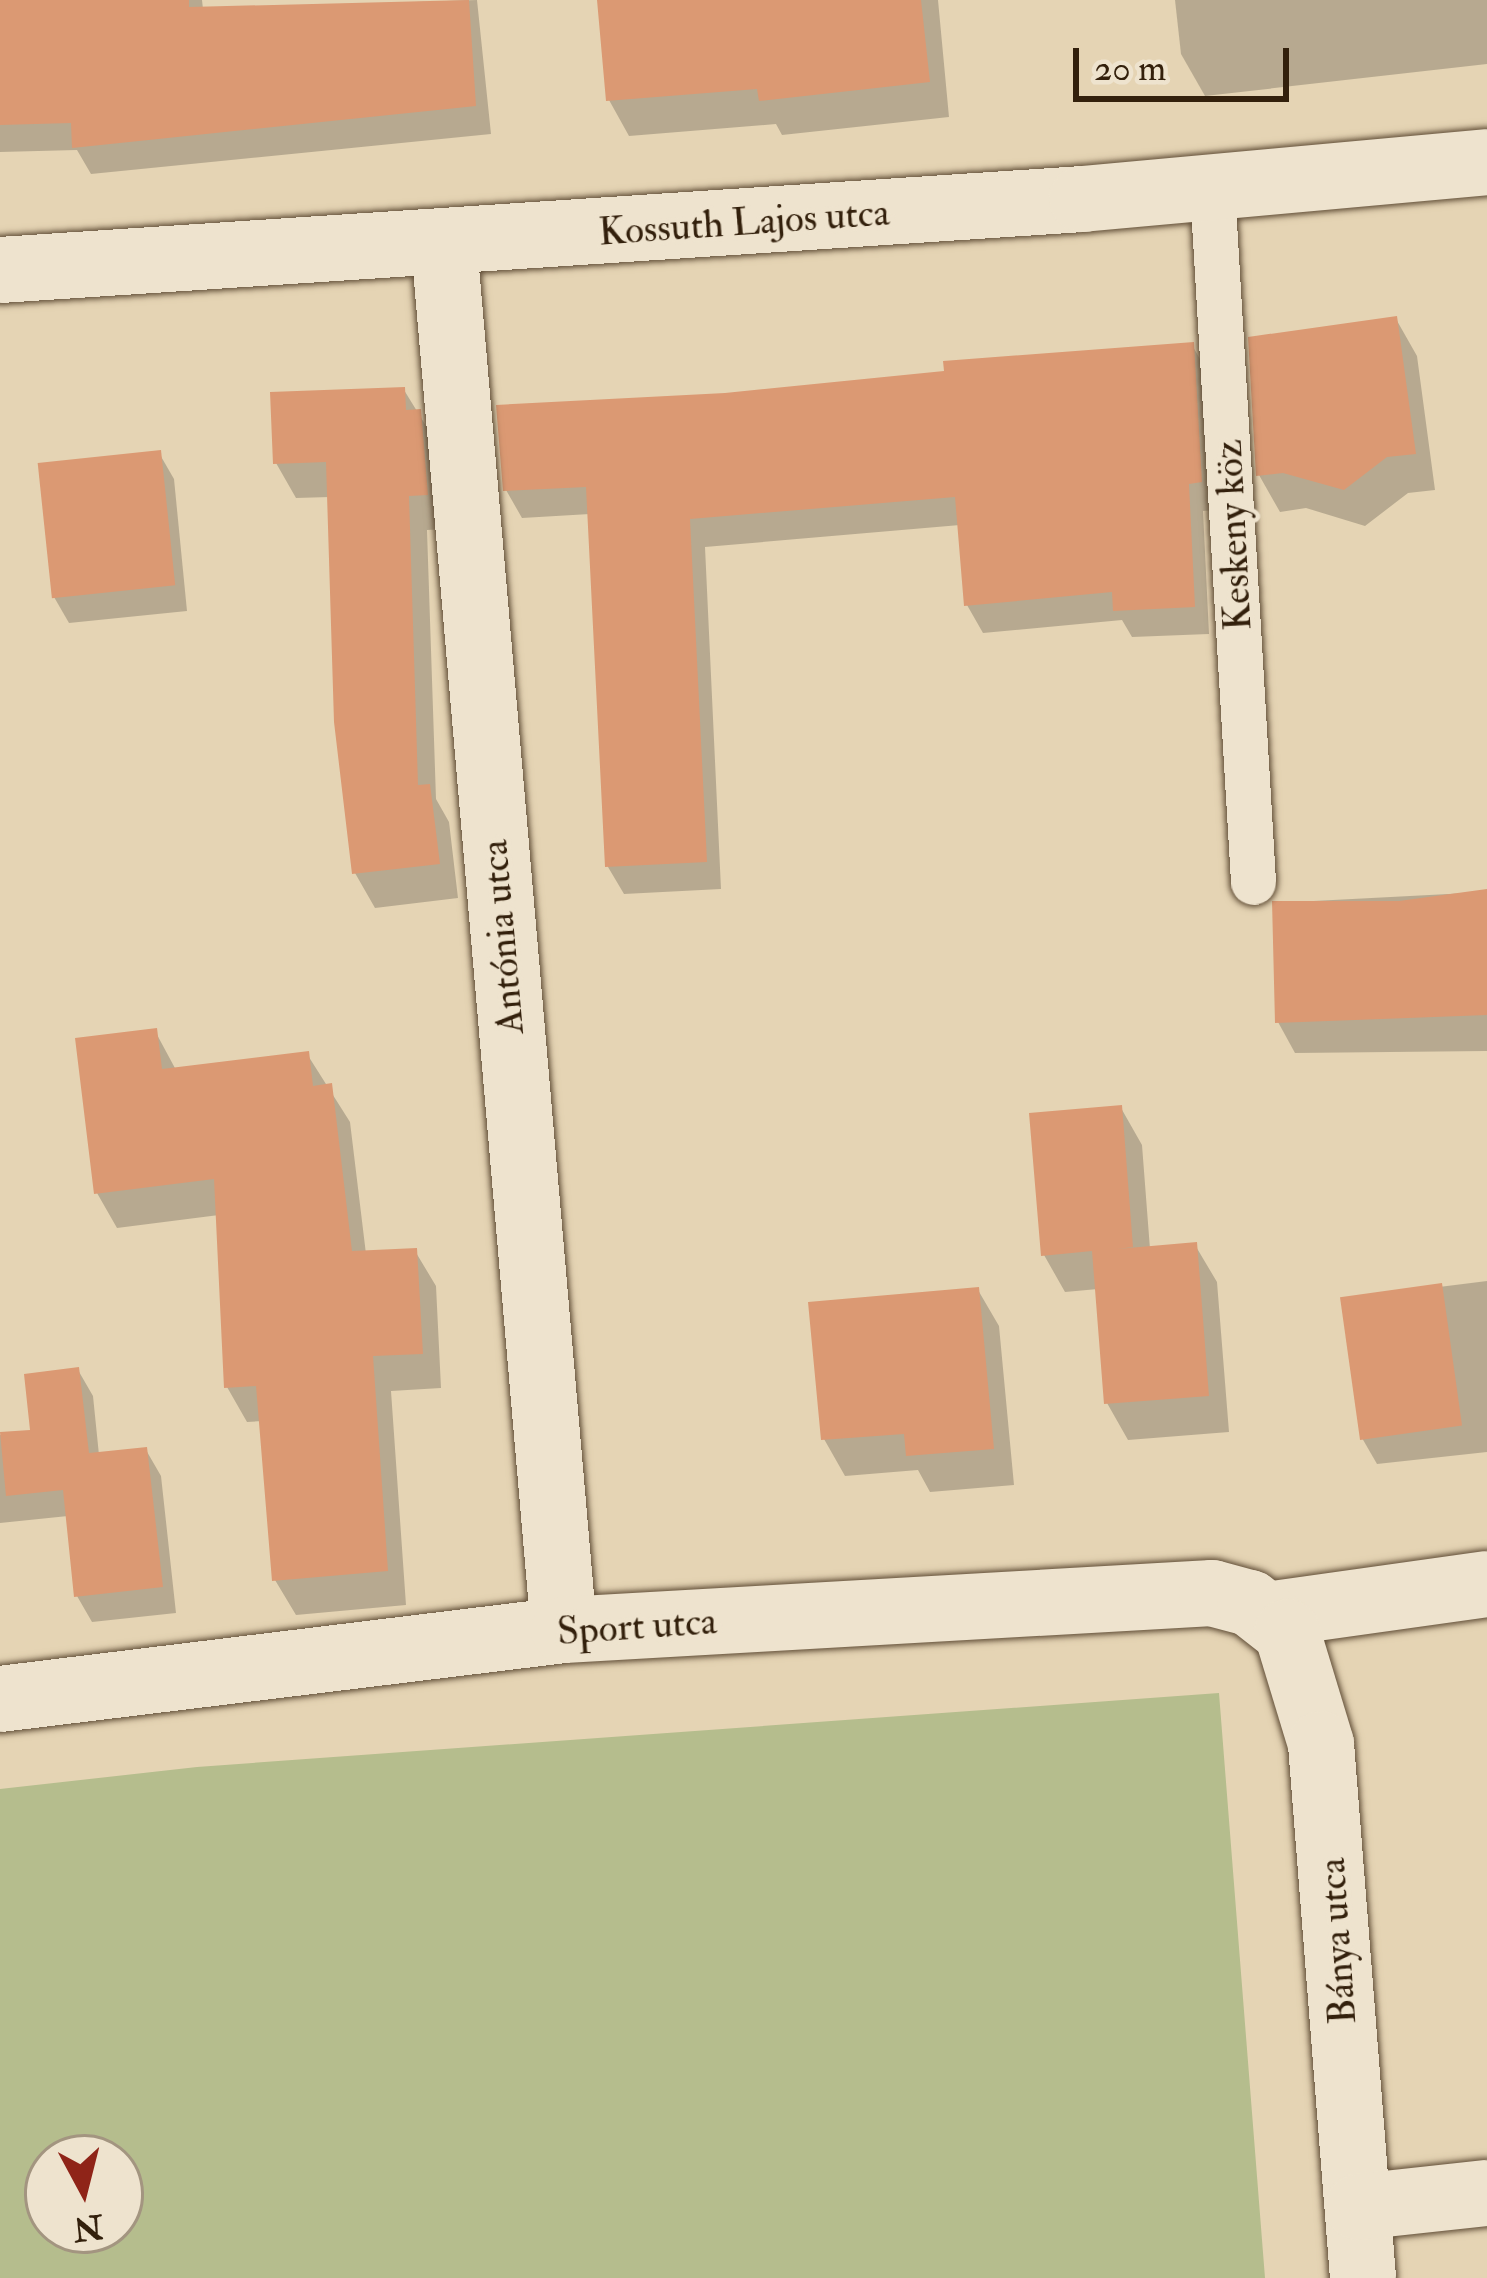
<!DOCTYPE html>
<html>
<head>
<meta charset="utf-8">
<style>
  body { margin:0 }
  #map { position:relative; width:1487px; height:2278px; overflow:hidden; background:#e5d4b4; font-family:"IM FELL Double Pica",serif }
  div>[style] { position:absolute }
  .green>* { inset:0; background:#b5bd8d }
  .shadow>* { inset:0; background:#0003 }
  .building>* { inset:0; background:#db9973; transform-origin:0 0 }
  .roads { filter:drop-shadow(0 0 3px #604d36) drop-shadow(0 0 3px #604d36) }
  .lane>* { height:45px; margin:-22.5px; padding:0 22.5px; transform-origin:22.5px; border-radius:22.5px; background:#eee3ce }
  .street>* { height:66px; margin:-33px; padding:0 33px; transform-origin:33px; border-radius:33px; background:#eee3ce }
  .secondary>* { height:66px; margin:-33px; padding:0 33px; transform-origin:33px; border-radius:33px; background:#eee3ce }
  span { translate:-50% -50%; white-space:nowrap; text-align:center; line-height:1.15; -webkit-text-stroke:9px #eee3ce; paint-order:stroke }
  .street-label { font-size:39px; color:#33200c }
  .north { position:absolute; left:24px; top:2134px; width:120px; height:120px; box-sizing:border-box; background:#eee3ce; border:3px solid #a39580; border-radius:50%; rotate:173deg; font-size:33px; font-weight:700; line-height:48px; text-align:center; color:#33200c }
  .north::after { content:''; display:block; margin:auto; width:42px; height:54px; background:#8f2418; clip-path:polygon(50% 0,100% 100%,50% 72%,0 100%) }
  .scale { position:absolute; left:1073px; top:48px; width:216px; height:54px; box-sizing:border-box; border:6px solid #33200c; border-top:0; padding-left:15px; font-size:36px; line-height:42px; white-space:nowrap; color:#33200c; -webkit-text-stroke:9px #eee3ce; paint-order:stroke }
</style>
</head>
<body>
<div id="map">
  <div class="green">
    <i style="clip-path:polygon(evenodd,1219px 1693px,1265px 2278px,0 2278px,0 1789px,197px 1767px,1219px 1693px,120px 2158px,120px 2230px,48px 2230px,48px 2158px,120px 2158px)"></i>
  </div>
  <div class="shadow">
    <i style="clip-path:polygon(0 0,202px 0,203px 9px,477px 0,491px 134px,91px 174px,77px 150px,0 152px)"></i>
    <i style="clip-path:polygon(600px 0,938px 0,949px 117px,782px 135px,776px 124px,629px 136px,609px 100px)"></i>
    <i style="clip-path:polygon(1175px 0,1487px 0,1487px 64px,1205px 96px,1181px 54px)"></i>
    <i style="clip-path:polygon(1396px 319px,1417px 356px,1435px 490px,1408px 493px,1365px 526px,1306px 508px,1280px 512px,1259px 475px)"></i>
    <i style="clip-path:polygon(1192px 345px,1208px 373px,1216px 510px,1203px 511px,1209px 634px,1132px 637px,1122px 620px,983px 633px,967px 605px,960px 525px,705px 547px,721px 889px,624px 894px,608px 867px,590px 514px,522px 518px,506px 490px,725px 396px)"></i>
    <i style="clip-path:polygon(404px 390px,439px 447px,446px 529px,427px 530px,436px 799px,449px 822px,458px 898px,375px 908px,355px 873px,330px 497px,296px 498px,276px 463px)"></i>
    <i style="clip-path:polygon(159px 453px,174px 479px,187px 611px,69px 623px,54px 597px)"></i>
    <i style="clip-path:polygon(1487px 892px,1487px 1051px,1295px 1053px,1278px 1022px,1275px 903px)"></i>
    <i style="clip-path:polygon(155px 1031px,176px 1070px,307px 1054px,350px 1122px,366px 1254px,415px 1251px,436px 1286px,441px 1388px,391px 1391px,406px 1605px,296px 1615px,275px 1580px,262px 1421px,247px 1422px,227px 1387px,219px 1215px,117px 1228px,97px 1193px)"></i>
    <i style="clip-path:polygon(1121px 1108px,1142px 1145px,1150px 1249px,1195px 1245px,1217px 1282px,1229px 1432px,1128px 1440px,1107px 1403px,1098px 1289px,1065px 1292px,1044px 1255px)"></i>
    <i style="clip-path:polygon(1487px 1281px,1487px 1452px,1377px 1464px,1362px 1438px,1343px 1299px)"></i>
    <i style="clip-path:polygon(978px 1290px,999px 1326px,1014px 1485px,930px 1492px,918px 1470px,845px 1476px,824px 1439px)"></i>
    <i style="clip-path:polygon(78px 1370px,93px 1396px,99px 1455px,146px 1450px,161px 1476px,176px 1613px,92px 1622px,77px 1596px,68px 1516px,0 1523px,0 1435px,33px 1432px)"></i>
  </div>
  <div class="building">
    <i style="clip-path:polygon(0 0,189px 0,189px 7px,469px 0,476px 106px,72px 148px,71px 123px,0 125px)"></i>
    <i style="clip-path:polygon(597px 0,921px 0,930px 82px,759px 101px,757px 89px,606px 101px)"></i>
    <i style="clip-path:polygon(1397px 316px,1416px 454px,1387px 457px,1344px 490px,1283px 473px,1256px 476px,1248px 337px)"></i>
    <i style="clip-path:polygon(1194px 342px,1202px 482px,1189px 484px,1195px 607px,1113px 611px,1112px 592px,964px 606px,955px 497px,690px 519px,707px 862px,605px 867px,586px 487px,503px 491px,496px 405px,725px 393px,944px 371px,943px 361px)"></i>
    <i style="clip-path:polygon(405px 387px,406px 410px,421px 409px,428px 495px,409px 496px,418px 785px,430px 784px,440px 864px,352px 874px,334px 722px,326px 462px,273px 464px,270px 392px)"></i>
    <i style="left:161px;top:450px;width:136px;height:124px;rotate:84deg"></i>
    <i style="clip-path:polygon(1487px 889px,1487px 1015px,1275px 1023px,1272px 901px,1399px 901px)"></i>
    <i style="clip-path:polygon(157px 1028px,162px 1069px,309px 1051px,313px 1086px,332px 1083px,352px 1251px,417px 1248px,423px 1354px,373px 1356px,388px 1571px,272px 1581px,256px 1386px,224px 1388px,214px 1179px,94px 1194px,75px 1038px)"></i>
    <i style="clip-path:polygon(1122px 1105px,1133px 1247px,1117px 1249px,1197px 1242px,1209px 1396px,1104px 1404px,1092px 1251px,1041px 1256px,1029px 1113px)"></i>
    <i style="left:1442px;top:1283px;width:144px;height:103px;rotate:82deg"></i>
    <i style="clip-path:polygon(979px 1287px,994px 1449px,906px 1456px,904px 1434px,821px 1440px,808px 1302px)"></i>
    <i style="clip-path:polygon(79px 1367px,89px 1453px,147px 1447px,163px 1587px,74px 1597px,63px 1490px,6px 1496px,0 1432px,30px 1430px,24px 1374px)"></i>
  </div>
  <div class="roads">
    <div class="lane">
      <i style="left:1212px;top:189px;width:694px;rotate:86.61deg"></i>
    </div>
    <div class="street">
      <i style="left:444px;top:245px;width:1390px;rotate:85.05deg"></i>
      <i style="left:1273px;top:1614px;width:216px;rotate:-8deg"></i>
      <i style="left:0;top:1699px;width:568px;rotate:-6.97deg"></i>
      <i style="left:564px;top:1630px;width:649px;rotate:-3.27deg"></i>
      <i style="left:1212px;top:1593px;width:39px;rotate:15deg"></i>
      <i style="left:1250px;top:1603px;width:47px;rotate:38.1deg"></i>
      <i style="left:1287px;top:1632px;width:117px;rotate:73.1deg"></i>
      <i style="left:1321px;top:1744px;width:536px;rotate:85.5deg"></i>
      <i style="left:1358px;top:2207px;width:130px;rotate:-6.2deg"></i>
    </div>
    <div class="secondary">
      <i style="left:0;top:270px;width:1084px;rotate:-3.75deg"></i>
      <i style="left:1082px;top:199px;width:407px;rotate:-5.2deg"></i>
    </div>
  </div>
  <div class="street-label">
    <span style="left:744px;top:223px;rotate:-4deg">Kossuth Lajos utca</span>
    <span style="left:1234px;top:535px;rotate:-93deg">Keskeny köz</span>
    <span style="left:503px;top:937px;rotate:-95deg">Antónia utca</span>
    <span style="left:637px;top:1627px;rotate:-4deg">Sport utca</span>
    <span style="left:1338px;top:1941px;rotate:-94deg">Bánya utca</span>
  </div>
  <div class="north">N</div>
  <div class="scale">20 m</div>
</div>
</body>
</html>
